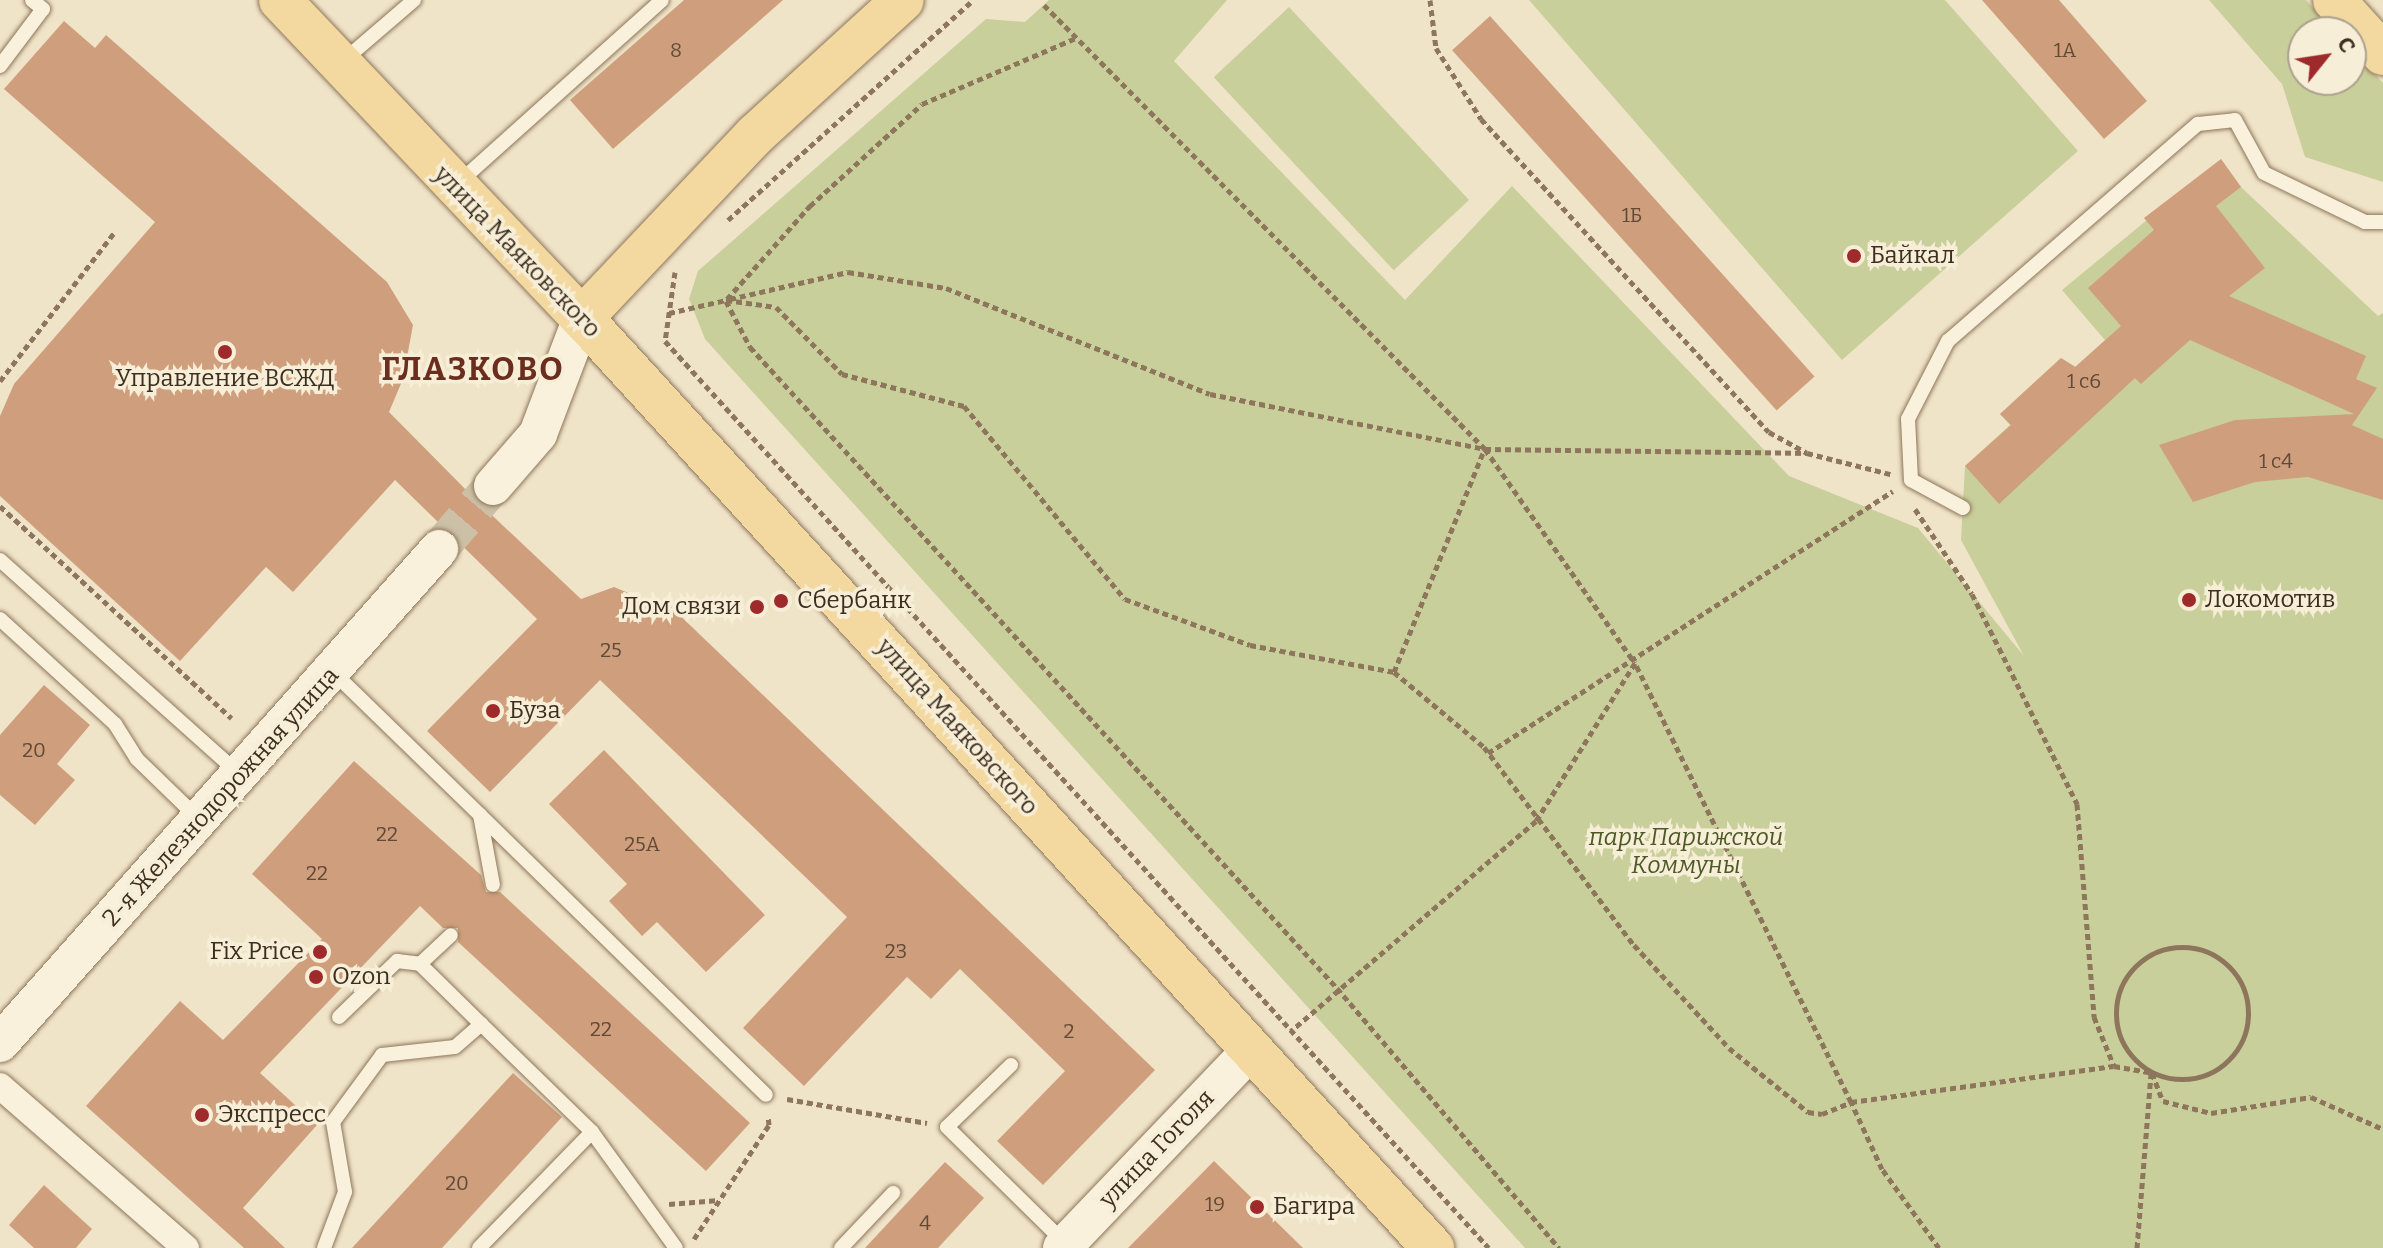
<!DOCTYPE html>
<html>
<head>
<meta charset="utf-8">
<style>
  body { margin:0 }
  #map { position:relative; width:2383px; height:1248px; overflow:hidden; background:#f0e4c8; font-family:Bitter,serif }
  div>[style] { position:absolute }
  .green>* { inset:0; background:#c9cf9b; transform-origin:0 0 }
  .building>* { inset:0; background:#cf9f7d; transform-origin:0 0 }
  .secondary-tunnel>* { height:38px; margin-top:-19px; transform-origin:0; background:repeating-linear-gradient(90deg,#ccc0a6 0 38px,transparent 0 57px) }
  .path>* { height:5px; margin-top:-2.5px; transform-origin:0; background:repeating-linear-gradient(90deg,#8d765c 0 6px,transparent 0 10px) }
  .path>.ring { margin:-2.5px; padding:0; box-sizing:content-box; background:none; border:5px solid #8d765c; border-radius:50% }
  .roads { filter:drop-shadow(0 0 2px #8d765c) drop-shadow(0 0 2px #8d765c) }
  .service>* { height:14px; margin:-7px; padding:0 7px; transform-origin:7px; border-radius:7px; background:#faf1dc }
  .minor>* { height:26px; margin:-13px; padding:0 13px; transform-origin:13px; border-radius:13px; background:#faf1dc }
  .secondary>* { height:38px; margin:-19px; padding:0 19px; transform-origin:19px; border-radius:19px; background:#faf1dc }
  .primary>* { height:42px; margin:-21px; padding:0 21px; transform-origin:21px; border-radius:21px; background:#f3d9a0 }
  .dots>* { width:22px; height:22px; translate:-50% -50%; box-sizing:border-box; border:4px solid #f7eed8; border-radius:50% }
  span { translate:-50% -50%; white-space:nowrap; text-align:center; line-height:1.15; -webkit-text-stroke:7px #f7eed8; paint-order:stroke }
  .number-label { font-size:20px; color:#624a37 }
  .number-label span { -webkit-text-stroke-width:0 }
  .street-label { font-size:24px; color:#3d2e20 }
  .poi-label { font-size:24px; color:#3d2e20 }
  .left { translate:0 -50%; text-align:left }
  .right { translate:-100% -50%; text-align:right }
  .park-label { font-size:24px; color:#4d5a26; font-style:italic }
  .district-label { font-size:32px; color:#6b2e1e; font-weight:700; letter-spacing:2px }
  .north { position:absolute; left:2287px; top:16px; width:80px; height:80px; box-sizing:border-box; background:#f7eed8; border:2px solid #ada18e; border-radius:50%; rotate:60deg; font-size:22px; font-weight:700; line-height:32px; text-align:center; color:#3d2e20 }
  .north::after { content:''; display:block; margin:auto; width:28px; height:36px; background:#9e2a2b; clip-path:polygon(50% 0,100% 100%,50% 72%,0 100%) }
</style>
</head>
<body>
<div id="map">
  <div class="green">
    <i style="clip-path:polygon(1049px 0,1227px 0,1174px 61px,1405px 300px,1512px 186px,1789px 476px,1918px 528px,2024px 656px,1961px 540px,1965px 466px,2010px 425px,2000px 414px,2061px 358px,2076px 367px,2105px 340px,2062px 290px,2221px 159px,2241px 187px,2378px 316px,2383px 313px,2383px 1248px,1525px 1248px,705px 339px,689px 299px,698px 271px,986px 19px,1025px 22px)"></i>
    <i style="clip-path:polygon(1529px 0,1945px 0,2078px 151px,1842px 360px)"></i>
    <i style="clip-path:polygon(2209px 0,2306px 0,2336px 32px,2303px 32px,2303px 80px,2351px 80px,2351px 48px,2383px 83px,2383px 182px,2305px 157px,2282px 84px)"></i>
    <i style="left:1289px;top:7px;width:264px;height:103px;rotate:47deg"></i>
  </div>
  <div class="building">
    <i style="clip-path:polygon(684px 0,783px 0,613px 149px,570px 100px)"></i>
    <i style="clip-path:polygon(1982px 0,2059px 0,2147px 101px,2104px 139px)"></i>
    <i style="left:1490px;top:16px;width:485px;height:51px;rotate:48deg"></i>
    <i style="clip-path:polygon(64px 21px,95px 48px,106px 35px,387px 282px,413px 325px,403px 379px,389px 412px,478px 502px,581px 599px,614px 587px,640px 598px,658px 616px,669px 605px,1155px 1070px,1043px 1185px,997px 1141px,1065px 1071px,960px 969px,931px 999px,907px 977px,804px 1086px,743px 1028px,847px 917px,600px 680px,490px 792px,427px 731px,537px 619px,395px 480px,293px 592px,266px 567px,180px 661px,0 496px,0 416px,14px 384px,155px 222px,4px 89px)"></i>
    <i style="clip-path:polygon(2221px 159px,2241px 187px,2216px 206px,2265px 268px,2229px 296px,2366px 356px,2356px 379px,2377px 388px,2352px 425px,2383px 439px,2383px 500px,2308px 477px,2255px 482px,2193px 502px,2159px 445px,2235px 420px,2354px 414px,2190px 340px,2141px 384px,2135px 378px,1999px 504px,1965px 466px,2011px 425px,2000px 414px,2061px 358px,2075px 367px,2121px 326px,2088px 288px,2154px 230px,2144px 218px)"></i>
    <i style="clip-path:polygon(44px 685px,90px 725px,57px 764px,75px 780px,35px 825px,0 795px,0 735px)"></i>
    <i style="clip-path:polygon(604px 750px,765px 915px,706px 972px,657px 922px,642px 936px,609px 901px,627px 884px,549px 804px)"></i>
    <i style="clip-path:polygon(354px 761px,481px 875px,486px 892px,500px 892px,750px 1123px,706px 1171px,458px 942px,458px 928px,443px 928px,420px 906px,260px 1073px,317px 1125px,243px 1208px,285px 1248px,244px 1248px,86px 1106px,180px 1001px,223px 1040px,322px 939px,252px 874px)"></i>
    <i style="clip-path:polygon(513px 1073px,562px 1117px,442px 1248px,352px 1248px)"></i>
    <i style="clip-path:polygon(1214px 1161px,1303px 1248px,1128px 1248px)"></i>
    <i style="clip-path:polygon(945px 1162px,984px 1198px,938px 1248px,865px 1248px)"></i>
    <i style="clip-path:polygon(44px 1185px,92px 1229px,76px 1248px,34px 1248px,9px 1225px)"></i>
  </div>
  <div class="secondary-tunnel">
    <i style="left:439px;top:549px;width:83px;rotate:-49.4deg"></i>
  </div>
  <div class="path">
    <i style="left:1430px;top:0;width:48px;rotate:82.9deg"></i>
    <i style="left:1436px;top:48px;width:84px;rotate:57.6deg"></i>
    <i style="left:1481px;top:119px;width:425px;rotate:47.4deg"></i>
    <i style="left:1769px;top:432px;width:43px;rotate:28.9deg"></i>
    <i style="left:1807px;top:453px;width:86px;rotate:14.2deg"></i>
    <i style="left:1044px;top:5px;width:626px;rotate:45.19deg"></i>
    <i style="left:1485px;top:449px;width:261px;rotate:55deg"></i>
    <i style="left:1635px;top:663px;width:186px;rotate:122.1deg"></i>
    <i style="left:1536px;top:821px;width:323px;rotate:139.4deg"></i>
    <i style="left:728px;top:220px;width:329px;rotate:-41.9deg"></i>
    <i style="left:675px;top:272px;width:70px;rotate:98.2deg"></i>
    <i style="left:665px;top:341px;width:1225px;rotate:47.75deg"></i>
    <i style="left:727px;top:299px;width:125px;rotate:-48.3deg"></i>
    <i style="left:810px;top:206px;width:151px;rotate:-42.3deg"></i>
    <i style="left:922px;top:104px;width:168px;rotate:-23.2deg"></i>
    <i style="left:730px;top:299px;width:121px;rotate:-12.9deg"></i>
    <i style="left:848px;top:272px;width:99px;rotate:9.3deg"></i>
    <i style="left:946px;top:288px;width:284px;rotate:21.9deg"></i>
    <i style="left:1210px;top:394px;width:280px;rotate:11.3deg"></i>
    <i style="left:1485px;top:449px;width:322px;rotate:0.7deg"></i>
    <i style="left:726px;top:301px;width:52px;rotate:62.4deg"></i>
    <i style="left:750px;top:347px;width:869px;rotate:47.52deg"></i>
    <i style="left:1337px;top:988px;width:342px;rotate:49.5deg"></i>
    <i style="left:669px;top:313px;width:58px;rotate:-12.8deg"></i>
    <i style="left:726px;top:300px;width:50px;rotate:8deg"></i>
    <i style="left:776px;top:307px;width:94px;rotate:45.4deg"></i>
    <i style="left:842px;top:374px;width:126px;rotate:14.7deg"></i>
    <i style="left:964px;top:406px;width:251px;rotate:50.2deg"></i>
    <i style="left:1125px;top:599px;width:133px;rotate:20.2deg"></i>
    <i style="left:1250px;top:645px;width:147px;rotate:10.6deg"></i>
    <i style="left:1394px;top:672px;width:117px;rotate:39.8deg"></i>
    <i style="left:1484px;top:747px;width:248px;rotate:52.9deg"></i>
    <i style="left:1634px;top:945px;width:140px;rotate:47.3deg"></i>
    <i style="left:1729px;top:1048px;width:102px;rotate:39deg"></i>
    <i style="left:1808px;top:1112px;width:14px;rotate:8deg"></i>
    <i style="left:1822px;top:1114px;width:31px;rotate:-22deg"></i>
    <i style="left:1851px;top:1102px;width:489px;rotate:-116.2deg"></i>
    <i style="left:0;top:381px;width:187px;rotate:-52.4deg"></i>
    <i style="left:0;top:506px;width:314px;rotate:42.5deg"></i>
    <i style="left:1915px;top:509px;width:102px;rotate:56.2deg"></i>
    <i style="left:1972px;top:594px;width:235px;rotate:63.4deg"></i>
    <i style="left:2077px;top:804px;width:214px;rotate:85.4deg"></i>
    <i style="left:2094px;top:1017px;width:53px;rotate:67.8deg"></i>
    <i style="left:2114px;top:1066px;width:39px;rotate:10deg"></i>
    <i style="left:1394px;top:672px;width:240px;rotate:-67.9deg"></i>
    <i style="left:1488px;top:753px;width:482px;rotate:-32.9deg"></i>
    <i class="ring" style="left:2116px;top:947px;width:127px;height:127px"></i>
    <i style="left:2152px;top:1073px;width:30px;rotate:69deg"></i>
    <i style="left:2163px;top:1101px;width:49px;rotate:14deg"></i>
    <i style="left:2211px;top:1113px;width:101px;rotate:-9.1deg"></i>
    <i style="left:2311px;top:1097px;width:79px;rotate:24deg"></i>
    <i style="left:787px;top:1099px;width:142px;rotate:9.7deg"></i>
    <i style="left:669px;top:1204px;width:50px;rotate:-4.6deg"></i>
    <i style="left:694px;top:1239px;width:136px;rotate:-56.7deg"></i>
    <i style="left:769px;top:1125px;width:9px;rotate:-96deg"></i>
    <i style="left:1939px;top:1248px;width:97px;rotate:-125.8deg"></i>
    <i style="left:1882px;top:1169px;width:74px;rotate:-114.8deg"></i>
    <i style="left:1851px;top:1102px;width:265px;rotate:-7.8deg"></i>
    <i style="left:2137px;top:1248px;width:175px;rotate:-85.4deg"></i>
  </div>
  <div class="roads">
    <div class="service">
      <i style="left:342px;top:62px;width:95px;rotate:-40.7deg"></i>
      <i style="left:0;top:66px;width:71px;rotate:-53deg"></i>
      <i style="left:43px;top:9px;width:14px;rotate:-141deg"></i>
      <i style="left:457px;top:184px;width:275px;rotate:-41.9deg"></i>
      <i style="left:1963px;top:508px;width:59px;rotate:-151.7deg"></i>
      <i style="left:1911px;top:480px;width:61px;rotate:-92.8deg"></i>
      <i style="left:1908px;top:419px;width:88px;rotate:-62.9deg"></i>
      <i style="left:1948px;top:341px;width:331px;rotate:-41deg"></i>
      <i style="left:2198px;top:124px;width:37px;rotate:-6deg"></i>
      <i style="left:2235px;top:120px;width:60px;rotate:61.3deg"></i>
      <i style="left:2264px;top:173px;width:112px;rotate:25.9deg"></i>
      <i style="left:2365px;top:222px;width:18px"></i>
      <i style="left:0;top:560px;width:319px;rotate:41.8deg"></i>
      <i style="left:0;top:619px;width:156px;rotate:42.4deg"></i>
      <i style="left:115px;top:724px;width:41px;rotate:57.8deg"></i>
      <i style="left:137px;top:759px;width:86px;rotate:44.1deg"></i>
      <i style="left:333px;top:672px;width:205px;rotate:44.2deg"></i>
      <i style="left:480px;top:815px;width:71px;rotate:79.5deg"></i>
      <i style="left:480px;top:815px;width:400px;rotate:44.4deg"></i>
      <i style="left:339px;top:1017px;width:81px;rotate:-44deg"></i>
      <i style="left:397px;top:961px;width:23px;rotate:7deg"></i>
      <i style="left:481px;top:1024px;width:155px;rotate:44.2deg"></i>
      <i style="left:592px;top:1132px;width:143px;rotate:54.1deg"></i>
      <i style="left:1011px;top:1065px;width:89px;rotate:135.9deg"></i>
      <i style="left:947px;top:1127px;width:165px;rotate:44.5deg"></i>
      <i style="left:324px;top:1248px;width:60px;rotate:-69.4deg"></i>
      <i style="left:345px;top:1192px;width:71px;rotate:-99.7deg"></i>
      <i style="left:333px;top:1122px;width:83px;rotate:-53.8deg"></i>
      <i style="left:382px;top:1055px;width:73px;rotate:-6.3deg"></i>
      <i style="left:455px;top:1047px;width:35px;rotate:-41deg"></i>
      <i style="left:481px;top:1024px;width:86px;rotate:-135.5deg"></i>
      <i style="left:420px;top:964px;width:42px;rotate:-43.1deg"></i>
      <i style="left:479px;top:1248px;width:162px;rotate:-45.8deg"></i>
      <i style="left:841px;top:1248px;width:76px;rotate:-46.6deg"></i>
    </div>
    <div class="minor">
      <i style="left:0;top:1086px;width:247px;rotate:41.1deg"></i>
    </div>
    <div class="secondary">
      <i style="left:493px;top:486px;width:69px;rotate:-49.1deg"></i>
      <i style="left:538px;top:434px;width:124px;rotate:-69.2deg"></i>
      <i style="left:0;top:1043px;width:661px;rotate:-48.37deg"></i>
      <i style="left:1062px;top:1248px;width:275px;rotate:-46.3deg"></i>
    </div>
    <div class="primary">
      <i style="left:280px;top:0;width:439px;rotate:46.5deg"></i>
      <i style="left:582px;top:318px;width:1261px;rotate:47.54deg"></i>
      <i style="left:2334px;top:0;width:73px;rotate:47.8deg"></i>
      <i style="left:582px;top:318px;width:252px;rotate:-46.6deg"></i>
      <i style="left:755px;top:135px;width:200px;rotate:-42.4deg"></i>
    </div>
  </div>
  <div class="dots">
    <i style="left:1854px;top:256px;background:#9e2a2b"></i>
    <i style="left:225px;top:352px;background:#9e2a2b"></i>
    <i style="left:2189px;top:600px;background:#9e2a2b"></i>
    <i style="left:781px;top:601px;background:#9e2a2b"></i>
    <i style="left:757px;top:607px;background:#9e2a2b"></i>
    <i style="left:493px;top:711px;background:#9e2a2b"></i>
    <i style="left:320px;top:952px;background:#9e2a2b"></i>
    <i style="left:316px;top:977px;background:#9e2a2b"></i>
    <i style="left:202px;top:1115px;background:#9e2a2b"></i>
    <i style="left:1257px;top:1207px;background:#9e2a2b"></i>
  </div>
  <div class="number-label">
    <span style="left:676px;top:50px">8</span>
    <span style="left:2065px;top:50px">1А</span>
    <span style="left:1632px;top:215px">1Б</span>
    <span style="left:2084px;top:381px">1 с6</span>
    <span style="left:2276px;top:461px">1 с4</span>
    <span style="left:611px;top:650px">25</span>
    <span style="left:34px;top:750px">20</span>
    <span style="left:387px;top:834px">22</span>
    <span style="left:642px;top:844px">25А</span>
    <span style="left:317px;top:873px">22</span>
    <span style="left:896px;top:951px">23</span>
    <span style="left:601px;top:1029px">22</span>
    <span style="left:1069px;top:1031px">2</span>
    <span style="left:457px;top:1183px">20</span>
    <span style="left:1215px;top:1204px">19</span>
    <span style="left:925px;top:1223px">4</span>
  </div>
  <div class="street-label">
    <span style="left:517px;top:252px;rotate:46deg">улица Маяковского</span>
    <span style="left:957px;top:727px;rotate:48deg">улица Маяковского</span>
    <span style="left:221px;top:797px;rotate:-48deg">2-я Железнодорожная улица</span>
    <span style="left:1157px;top:1149px;rotate:-46deg">улица Гоголя</span>
  </div>
  <div class="poi-label">
    <span class="left" style="left:1870px;top:256px">Байкал</span>
    <span style="left:225px;top:379px">Управление ВСЖД</span>
    <span class="left" style="left:2205px;top:600px">Локомотив</span>
    <span class="left" style="left:797px;top:601px">Сбербанк</span>
    <span class="right" style="left:741px;top:607px">Дом связи</span>
    <span class="left" style="left:509px;top:711px">Буза</span>
    <span class="right" style="left:304px;top:952px">Fix Price</span>
    <span class="left" style="left:332px;top:977px">Ozon</span>
    <span class="left" style="left:218px;top:1115px">Экспресс</span>
    <span class="left" style="left:1273px;top:1207px">Багира</span>
  </div>
  <div class="park-label">
    <span style="left:1686px;top:852px">парк Парижской<br>Коммуны</span>
  </div>
  <div class="district-label">
    <span style="left:473px;top:369px">ГЛАЗКОВО</span>
  </div>
  <div class="north">С</div>
</div>
</body>
</html>
